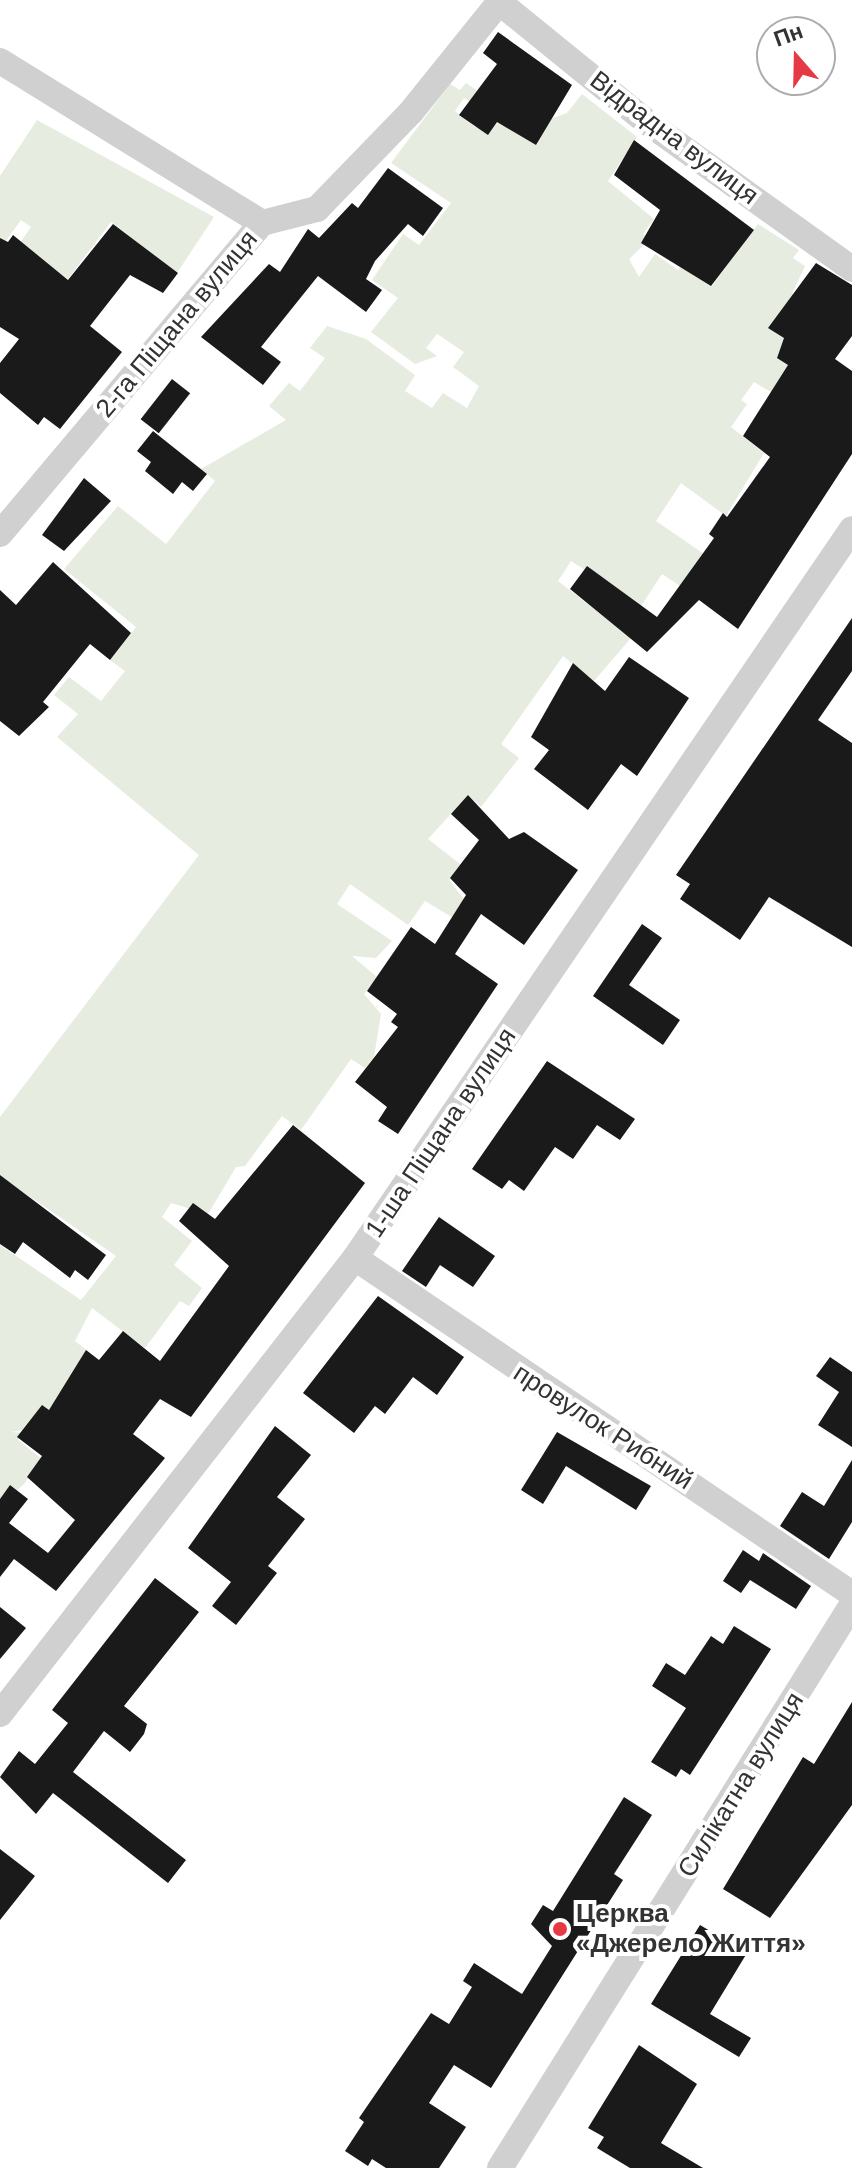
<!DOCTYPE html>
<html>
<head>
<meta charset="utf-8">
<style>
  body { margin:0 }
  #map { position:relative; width:852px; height:2168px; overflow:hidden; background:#fff; font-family:Arial,sans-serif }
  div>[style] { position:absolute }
  .green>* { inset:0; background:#e6ecdf }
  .building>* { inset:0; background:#1a1a1a; transform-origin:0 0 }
  .minor>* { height:26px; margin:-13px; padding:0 13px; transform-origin:13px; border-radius:13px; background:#d0d0d0 }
  .dots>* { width:22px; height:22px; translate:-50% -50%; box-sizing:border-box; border:4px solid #fff; border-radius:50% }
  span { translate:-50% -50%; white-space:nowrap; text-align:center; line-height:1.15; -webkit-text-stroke:8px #fff; paint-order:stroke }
  .street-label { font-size:26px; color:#333 }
  .poi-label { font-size:26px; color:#333; font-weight:700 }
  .left { translate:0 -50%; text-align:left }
  .north { position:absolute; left:756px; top:16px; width:80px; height:80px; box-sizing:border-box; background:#fff; border:2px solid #adadad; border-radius:50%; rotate:340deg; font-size:22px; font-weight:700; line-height:32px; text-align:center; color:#333 }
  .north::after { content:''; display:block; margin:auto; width:28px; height:36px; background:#e63946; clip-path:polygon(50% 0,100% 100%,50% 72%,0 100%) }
</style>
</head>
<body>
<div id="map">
  <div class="green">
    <i style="clip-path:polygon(466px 83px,484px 95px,475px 105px,464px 98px,455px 111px,475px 127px,494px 120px,536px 145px,550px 119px,567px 113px,582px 94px,637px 137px,608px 181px,654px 219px,643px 234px,650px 239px,629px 259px,639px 277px,655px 254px,678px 270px,683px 262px,712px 286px,758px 224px,799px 250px,793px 258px,805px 266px,792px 294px,799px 298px,777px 357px,795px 370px,771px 392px,754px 382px,741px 400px,747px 404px,731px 427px,764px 453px,726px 516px,681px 483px,656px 521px,704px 554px,680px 586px,662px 574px,641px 606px,571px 561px,558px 581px,631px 638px,594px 681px,563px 656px,501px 744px,519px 758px,481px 807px,468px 795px,428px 839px,460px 864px,449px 880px,467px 903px,455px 919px,425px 901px,408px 925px,350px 884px,337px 904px,392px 941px,376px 958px,352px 956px,377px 977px,364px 994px,381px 1014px,374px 1057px,365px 1068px,351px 1059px,301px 1130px,282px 1116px,245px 1166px,236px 1167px,208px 1214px,171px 1203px,162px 1217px,192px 1241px,174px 1265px,202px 1288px,189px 1306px,180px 1301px,145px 1348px,92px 1308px,75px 1341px,90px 1353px,52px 1413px,42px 1405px,22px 1430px,11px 1432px,23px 1433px,18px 1440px,42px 1459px,24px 1484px,17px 1490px,10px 1485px,0 1499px,0 1245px,81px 1300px,116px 1256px,0 1176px,0 1117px,199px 855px,57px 737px,78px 714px,54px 695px,69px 677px,101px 701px,125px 671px,110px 660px,136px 627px,64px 569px,118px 506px,166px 544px,215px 481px,201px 469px,286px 420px,269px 406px,289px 383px,300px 391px,325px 358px,310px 348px,327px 326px,366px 339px,415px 375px,405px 391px,432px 408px,443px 393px,467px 408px,479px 386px,453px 367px,464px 352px,437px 334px,426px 348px,437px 356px,415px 364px,371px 332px,398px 298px,372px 280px,403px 234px,419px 245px,451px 203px,391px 163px,450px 84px,460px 90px)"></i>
    <i style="clip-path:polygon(37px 120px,214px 217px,177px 273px,111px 222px,68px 279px,18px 246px,31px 227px,21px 220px,0 249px,0 176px)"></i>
  </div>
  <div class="building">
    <i style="clip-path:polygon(498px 32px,572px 85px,536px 145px,497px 122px,488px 135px,459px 115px,497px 64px,483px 53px)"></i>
    <i style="clip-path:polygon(634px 140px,754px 230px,711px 286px,641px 243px,660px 210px,614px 175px)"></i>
    <i style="clip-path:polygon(388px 168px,443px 208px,423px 236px,408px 224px,375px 261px,366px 279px,382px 290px,366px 312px,318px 276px,261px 347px,281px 362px,263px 385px,201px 337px,269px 264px,280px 272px,308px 229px,319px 238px,352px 203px,358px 208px)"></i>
    <i style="clip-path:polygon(113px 224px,178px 273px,163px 293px,130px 275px,90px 326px,122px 352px,60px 429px,44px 417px,38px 425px,0 393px,0 363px,19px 339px,0 327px,0 238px,8px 242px,13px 235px,68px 280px)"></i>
    <i style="clip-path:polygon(816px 263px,852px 285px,852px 336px,835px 359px,852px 371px,852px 454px,738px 629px,699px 600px,647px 652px,570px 589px,587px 566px,657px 617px,714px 538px,709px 534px,723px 513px,727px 517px,770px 457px,743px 436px,788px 365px,777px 358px,784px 338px,768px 328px)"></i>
    <i style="left:172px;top:379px;width:23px;height:51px;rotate:38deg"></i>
    <i style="clip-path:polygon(153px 431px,207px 474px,193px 491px,182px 482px,173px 494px,145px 471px,151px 462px,137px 451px)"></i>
    <i style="clip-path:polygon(84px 478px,111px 501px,64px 551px,42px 535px)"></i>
    <i style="clip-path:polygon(53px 562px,131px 633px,110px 660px,90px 644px,43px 702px,49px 707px,19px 736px,0 721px,0 590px,16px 605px)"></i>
    <i style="clip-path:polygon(852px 618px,852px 671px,818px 720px,852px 743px,852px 947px,769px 897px,740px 940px,680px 899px,690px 884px,676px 875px)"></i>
    <i style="clip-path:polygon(629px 657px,689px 698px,637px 776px,621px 764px,588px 810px,534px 769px,549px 750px,531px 737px,573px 663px,605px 691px)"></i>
    <i style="clip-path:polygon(468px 795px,509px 839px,524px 832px,578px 870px,524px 945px,481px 914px,455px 954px,498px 984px,398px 1134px,378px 1121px,387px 1107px,355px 1082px,398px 1027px,391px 1022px,397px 1014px,367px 991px,411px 927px,435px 944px,466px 895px,450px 878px,479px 840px,451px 814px)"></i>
    <i style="clip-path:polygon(642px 924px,662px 938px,629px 985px,680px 1020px,663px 1045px,593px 996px)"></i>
    <i style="clip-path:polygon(547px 1061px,635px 1119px,620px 1140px,597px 1125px,573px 1159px,555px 1147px,524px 1191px,509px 1180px,502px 1189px,472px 1169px)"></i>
    <i style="clip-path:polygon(293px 1125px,365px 1183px,191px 1417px,160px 1399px,133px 1434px,165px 1458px,56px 1591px,14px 1559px,0 1577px,0 1499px,10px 1485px,28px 1499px,9px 1523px,48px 1553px,75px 1520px,27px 1477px,42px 1456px,17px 1437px,42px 1405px,49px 1410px,86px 1350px,99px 1360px,123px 1331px,160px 1361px,229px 1266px,179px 1221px,193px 1203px,215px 1219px)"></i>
    <i style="clip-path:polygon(0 1175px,106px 1255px,88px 1280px,75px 1270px,70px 1278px,23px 1242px,15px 1254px,0 1244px)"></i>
    <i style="clip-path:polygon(439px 1217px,495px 1256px,473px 1287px,440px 1265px,426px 1287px,402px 1271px)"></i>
    <i style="clip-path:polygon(378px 1296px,464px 1357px,437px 1395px,413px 1377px,385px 1414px,375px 1406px,354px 1433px,303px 1393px)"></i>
    <i style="clip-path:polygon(830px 1357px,852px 1372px,852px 1447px,818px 1425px,839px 1392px,816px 1376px)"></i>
    <i style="clip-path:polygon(275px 1426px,311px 1455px,277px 1497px,305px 1519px,268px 1566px,277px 1573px,236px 1625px,212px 1606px,231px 1582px,188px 1548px)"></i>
    <i style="clip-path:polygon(557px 1432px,651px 1486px,636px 1510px,566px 1466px,543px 1504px,521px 1490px)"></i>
    <i style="clip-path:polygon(852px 1460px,852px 1522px,829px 1559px,780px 1526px,802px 1492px,824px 1506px)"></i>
    <i style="clip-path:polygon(743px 1550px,759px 1561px,763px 1553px,811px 1586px,796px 1609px,750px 1580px,741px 1593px,723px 1581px)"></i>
    <i style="clip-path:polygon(155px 1578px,199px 1612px,124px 1706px,147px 1724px,144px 1734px,130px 1752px,104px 1731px,73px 1772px,186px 1860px,168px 1883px,53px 1793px,36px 1814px,0 1777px,19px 1751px,35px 1764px,68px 1723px,52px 1710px)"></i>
    <i style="clip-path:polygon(0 1607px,26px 1628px,0 1659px)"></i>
    <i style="clip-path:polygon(734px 1626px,771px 1649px,690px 1775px,681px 1769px,676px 1777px,651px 1762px,686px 1708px,652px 1686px,666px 1663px,685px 1675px,711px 1636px,723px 1644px)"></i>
    <i style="clip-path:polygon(852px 1702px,852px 1805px,770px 1918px,723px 1889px,803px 1757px,814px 1764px)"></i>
    <i style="clip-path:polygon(624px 1797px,652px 1815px,614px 1874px,623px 1880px,491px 2088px,454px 2065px,429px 2103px,466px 2127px,439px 2168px,386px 2168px,372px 2159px,368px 2166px,345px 2151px,364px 2122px,359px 2118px,431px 2013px,449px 2024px,472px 1987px,463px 1981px,474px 1963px,522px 1994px,552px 1946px,531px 1924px,543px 1905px,553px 1911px)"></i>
    <i style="clip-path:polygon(0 1849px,35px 1876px,0 1920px)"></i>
    <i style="clip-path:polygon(700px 1925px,747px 1953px,710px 2014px,751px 2038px,739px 2057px,651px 2004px)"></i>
    <i style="clip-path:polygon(639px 2045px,697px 2084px,661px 2143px,703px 2168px,630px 2168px,597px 2148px,604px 2137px,588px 2128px)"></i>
  </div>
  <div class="minor">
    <i style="left:499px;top:2px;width:187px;rotate:39.1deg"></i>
    <i style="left:644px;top:120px;width:256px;rotate:35.6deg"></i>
    <i style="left:0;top:61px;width:308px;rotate:31.7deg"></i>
    <i style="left:0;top:534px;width:407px;rotate:-49.9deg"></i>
    <i style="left:262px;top:223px;width:57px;rotate:-14.3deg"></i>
    <i style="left:317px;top:209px;width:135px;rotate:-45.9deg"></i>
    <i style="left:411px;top:112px;width:144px;rotate:-51.2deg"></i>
    <i style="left:355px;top:1258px;width:600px;rotate:34.06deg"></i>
    <i style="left:0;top:1714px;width:578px;rotate:-52.1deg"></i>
    <i style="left:355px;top:1258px;width:882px;rotate:-55.72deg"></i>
    <i style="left:500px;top:2168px;width:664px;rotate:-57.99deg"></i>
  </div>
  <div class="dots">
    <i style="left:560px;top:1929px;background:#e63946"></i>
  </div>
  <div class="street-label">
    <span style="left:674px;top:138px;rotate:37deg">Відрадна вулиця</span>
    <span style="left:177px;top:324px;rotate:-50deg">2-га Піщана вулиця</span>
    <span style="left:441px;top:1133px;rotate:-56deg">1-ша Піщана вулиця</span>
    <span style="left:603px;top:1427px;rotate:33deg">провулок Рибний</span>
    <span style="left:741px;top:1785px;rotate:-58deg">Силікатна вулиця</span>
  </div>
  <div class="poi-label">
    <span class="left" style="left:576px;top:1929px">Церква<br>«Джерело Життя»</span>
  </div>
  <div class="north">Пн</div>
</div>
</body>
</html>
